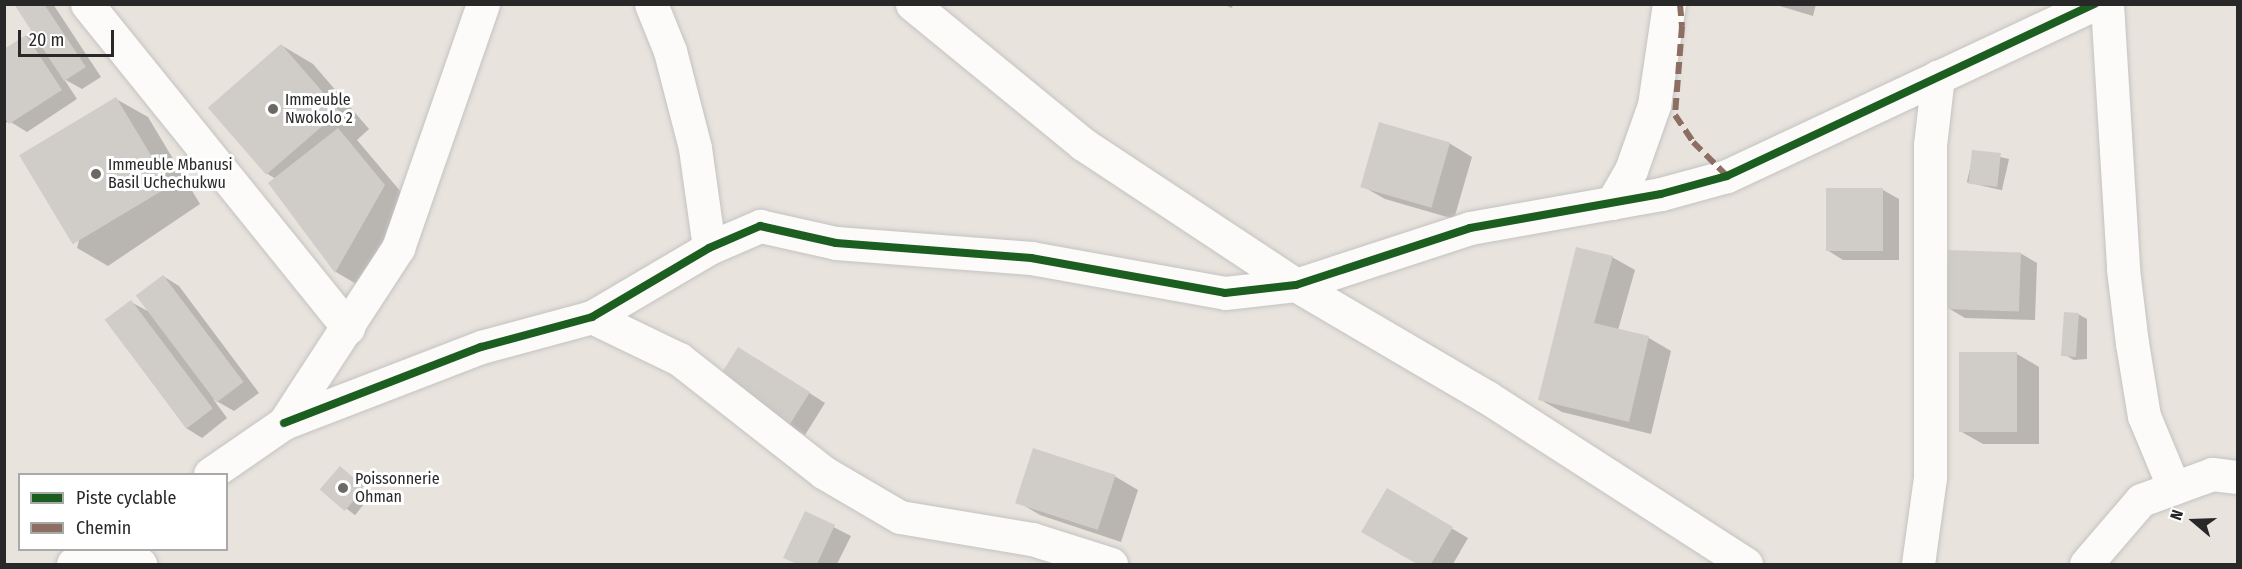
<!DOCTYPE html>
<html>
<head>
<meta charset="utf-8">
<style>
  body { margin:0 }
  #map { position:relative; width:2242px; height:569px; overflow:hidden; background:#e8e3dc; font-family:"Fira Sans Condensed",sans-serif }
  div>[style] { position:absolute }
  .shadow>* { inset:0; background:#0003; transform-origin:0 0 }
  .building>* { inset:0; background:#d0cdc8; transform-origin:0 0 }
  .roads { filter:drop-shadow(0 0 2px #c4c3c3) drop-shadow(0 0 2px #c4c3c3) }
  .minor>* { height:33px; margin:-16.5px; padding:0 16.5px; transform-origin:16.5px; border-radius:16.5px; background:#fcfbfa }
  .tertiary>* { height:33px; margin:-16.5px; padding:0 16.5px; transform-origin:16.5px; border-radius:16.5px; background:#fcfbfa }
  .quiet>* { height:6px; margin-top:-3px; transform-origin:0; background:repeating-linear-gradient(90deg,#8d6e63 0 12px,transparent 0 18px) }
  .cycleway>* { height:8px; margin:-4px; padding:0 4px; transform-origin:4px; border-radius:4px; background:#1b5e20 }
  .dots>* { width:16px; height:16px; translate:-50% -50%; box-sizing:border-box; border:3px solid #fff; border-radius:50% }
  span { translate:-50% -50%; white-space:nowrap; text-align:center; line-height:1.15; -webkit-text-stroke:6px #fff; paint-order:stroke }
  .poi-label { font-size:16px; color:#282828 }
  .left { translate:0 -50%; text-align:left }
  .frame { position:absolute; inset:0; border:6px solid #282828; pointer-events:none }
  .legend { position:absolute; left:18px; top:473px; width:210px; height:78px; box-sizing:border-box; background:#fff; border:2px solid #a9a9a9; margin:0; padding:8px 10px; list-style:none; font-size:18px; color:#282828 }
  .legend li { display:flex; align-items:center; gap:12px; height:30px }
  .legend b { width:30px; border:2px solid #a9a9a9 }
  .north { position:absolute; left:2164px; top:491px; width:60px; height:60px; -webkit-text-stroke:4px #fff; paint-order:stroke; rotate:289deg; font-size:16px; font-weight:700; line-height:24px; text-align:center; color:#282828 }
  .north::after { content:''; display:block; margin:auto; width:21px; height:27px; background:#282828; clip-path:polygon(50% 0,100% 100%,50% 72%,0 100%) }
  .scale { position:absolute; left:18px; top:30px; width:96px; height:27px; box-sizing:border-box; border:3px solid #282828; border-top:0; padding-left:8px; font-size:18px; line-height:21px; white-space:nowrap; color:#282828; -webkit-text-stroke:4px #fff; paint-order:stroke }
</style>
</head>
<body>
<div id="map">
  <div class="shadow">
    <i style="clip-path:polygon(18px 4px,53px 4px,101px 77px,82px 89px,64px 79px,77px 99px,27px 132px,9px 121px,4px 124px,4px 51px,27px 36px,43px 46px)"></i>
    <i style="clip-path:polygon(1222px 4px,1233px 4px,1232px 8px)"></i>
    <i style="clip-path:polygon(1773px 4px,1816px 4px,1813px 16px)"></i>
    <i style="clip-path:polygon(281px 45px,313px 64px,369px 129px,357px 140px,407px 199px,358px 285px,336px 272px,270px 183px,276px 179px,266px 173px,210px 107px)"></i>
    <i style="clip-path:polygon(116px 99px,148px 117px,200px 204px,108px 266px,77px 248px)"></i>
    <i style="clip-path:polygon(1449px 143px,1472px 157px,1454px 219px,1385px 199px,1362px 186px)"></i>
    <i style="left:1974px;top:151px;width:36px;height:32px;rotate:13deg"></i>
    <i style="clip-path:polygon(1883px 190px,1899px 199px,1899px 260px,1843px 260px,1827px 250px)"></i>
    <i style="clip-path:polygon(2020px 253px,2037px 263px,2035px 320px,1965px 318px,1948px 308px)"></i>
    <i style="clip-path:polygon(1612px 257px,1635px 270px,1618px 330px,1649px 338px,1671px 351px,1651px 434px,1562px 412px,1539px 399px)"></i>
    <i style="clip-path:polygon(163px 276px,179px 286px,259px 393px,234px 411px,213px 399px,227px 418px,202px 438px,186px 428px,107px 321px,131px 302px,153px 314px)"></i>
    <i style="clip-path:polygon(2078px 314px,2087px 319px,2087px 359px,2074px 360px,2065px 355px)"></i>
    <i style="clip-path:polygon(2017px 354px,2039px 367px,2039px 444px,1983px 444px,1960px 431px)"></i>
    <i style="clip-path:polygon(755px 358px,825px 403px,805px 435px,789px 426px)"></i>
    <i style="clip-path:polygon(1034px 450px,1116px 477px,1138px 490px,1121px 542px,1040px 515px,1018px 502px)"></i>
    <i style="left:340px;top:468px;width:41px;height:28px;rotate:38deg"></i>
    <i style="clip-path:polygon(1387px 490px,1468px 538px,1453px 564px,1420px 564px,1364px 532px)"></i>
    <i style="clip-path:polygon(806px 513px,851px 536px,837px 564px,797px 564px,785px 557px)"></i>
  </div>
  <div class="building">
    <i style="clip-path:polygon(14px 4px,44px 4px,86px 67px,64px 81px)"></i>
    <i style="clip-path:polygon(26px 35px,62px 90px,9px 124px,4px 117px,4px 49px)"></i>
    <i style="left:281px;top:44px;width:89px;height:97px;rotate:49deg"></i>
    <i style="left:116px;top:97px;width:104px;height:113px;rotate:59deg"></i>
    <i style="left:1379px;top:122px;width:74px;height:68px;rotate:16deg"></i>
    <i style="clip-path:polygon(338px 128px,385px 185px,335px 273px,268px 183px)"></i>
    <i style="left:1972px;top:150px;width:29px;height:34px;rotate:6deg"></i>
    <i style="left:1826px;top:188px;width:57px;height:63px"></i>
    <i style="clip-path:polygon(1576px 247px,1613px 256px,1594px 323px,1649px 336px,1629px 422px,1538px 400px)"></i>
    <i style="left:1948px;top:250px;width:73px;height:59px;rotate:2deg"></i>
    <i style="left:163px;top:275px;width:134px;height:34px;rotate:53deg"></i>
    <i style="left:131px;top:300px;width:136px;height:33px;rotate:53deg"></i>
    <i style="left:2064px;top:312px;width:15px;height:44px;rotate:4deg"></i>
    <i style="left:738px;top:347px;width:85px;height:41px;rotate:32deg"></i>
    <i style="left:1959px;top:352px;width:58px;height:80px"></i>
    <i style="left:1033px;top:448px;width:87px;height:58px;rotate:18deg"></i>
    <i style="left:340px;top:466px;width:33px;height:31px;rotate:41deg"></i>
    <i style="clip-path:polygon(1387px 488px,1453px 527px,1431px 564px,1417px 564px,1361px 532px)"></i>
    <i style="clip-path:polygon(805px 511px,835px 525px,817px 564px,797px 564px,783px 558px)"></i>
  </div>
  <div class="roads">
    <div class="minor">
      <i style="left:87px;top:4px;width:416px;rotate:51.1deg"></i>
      <i style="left:651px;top:4px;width:51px;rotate:68deg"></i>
      <i style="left:670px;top:51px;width:100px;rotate:75.5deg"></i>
      <i style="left:695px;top:148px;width:101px;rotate:82deg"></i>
      <i style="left:912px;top:4px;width:221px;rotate:39.3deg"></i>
      <i style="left:1083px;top:144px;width:255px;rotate:33.5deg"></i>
      <i style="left:1296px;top:285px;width:221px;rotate:30.4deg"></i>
      <i style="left:1487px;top:397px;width:308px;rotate:32.8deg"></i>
      <i style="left:2107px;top:4px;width:265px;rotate:86.5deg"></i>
      <i style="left:2123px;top:269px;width:75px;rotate:83.1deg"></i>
      <i style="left:2132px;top:343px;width:74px;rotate:80.7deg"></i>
      <i style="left:2144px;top:416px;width:78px;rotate:67.4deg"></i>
      <i style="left:1612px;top:203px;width:38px;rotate:-60deg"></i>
      <i style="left:1631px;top:170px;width:69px;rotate:-70.5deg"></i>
      <i style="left:1654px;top:105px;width:102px;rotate:-81.6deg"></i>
      <i style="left:592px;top:317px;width:97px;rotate:25.8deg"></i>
      <i style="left:679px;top:359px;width:183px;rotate:38.1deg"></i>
      <i style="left:823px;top:472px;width:89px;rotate:30.3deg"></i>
      <i style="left:900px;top:517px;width:134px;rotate:9.5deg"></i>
      <i style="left:1032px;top:539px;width:83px;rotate:17.6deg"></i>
      <i style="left:284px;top:423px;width:211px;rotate:-21.1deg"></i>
      <i style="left:481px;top:347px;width:115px;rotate:-15.1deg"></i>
      <i style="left:592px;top:317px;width:136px;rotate:-30.5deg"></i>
      <i style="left:709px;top:248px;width:56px;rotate:-23.3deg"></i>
      <i style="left:760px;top:226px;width:78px;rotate:12.6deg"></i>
      <i style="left:836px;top:243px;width:196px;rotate:4.4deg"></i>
      <i style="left:1031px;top:258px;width:197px;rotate:10.2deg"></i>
      <i style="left:1225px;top:293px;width:71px;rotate:-6.4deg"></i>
      <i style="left:1296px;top:285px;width:183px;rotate:-18.1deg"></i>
      <i style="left:1470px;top:228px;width:194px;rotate:-10.1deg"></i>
      <i style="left:1661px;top:194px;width:68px;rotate:-15.3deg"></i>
      <i style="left:1727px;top:176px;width:406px;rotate:-25.1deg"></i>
      <i style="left:105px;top:550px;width:38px;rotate:22deg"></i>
      <i style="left:1918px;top:564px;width:88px;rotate:-82.1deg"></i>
      <i style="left:1930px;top:477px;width:332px;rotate:-90deg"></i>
      <i style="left:1930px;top:145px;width:69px;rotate:-83.4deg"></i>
      <i style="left:2086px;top:564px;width:84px;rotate:-49.3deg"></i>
      <i style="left:2141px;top:500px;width:76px;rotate:-20.1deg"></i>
      <i style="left:2212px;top:474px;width:26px;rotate:7deg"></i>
    </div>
    <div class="tertiary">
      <i style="left:210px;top:474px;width:90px;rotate:-34.6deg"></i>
      <i style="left:284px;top:423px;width:209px;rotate:-56.9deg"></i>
      <i style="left:398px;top:248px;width:258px;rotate:-70.8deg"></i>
      <i style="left:73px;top:564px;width:31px;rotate:-27deg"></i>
    </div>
  </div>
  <div class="quiet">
    <i style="left:1680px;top:4px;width:22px;rotate:85deg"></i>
    <i style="left:1682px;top:26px;width:89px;rotate:94.5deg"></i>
    <i style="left:1675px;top:115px;width:32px;rotate:56deg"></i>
    <i style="left:1693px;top:142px;width:48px;rotate:45deg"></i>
  </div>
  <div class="cycleway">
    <i style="left:284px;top:423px;width:211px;rotate:-21.1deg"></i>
    <i style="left:481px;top:347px;width:115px;rotate:-15.1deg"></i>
    <i style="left:592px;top:317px;width:136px;rotate:-30.5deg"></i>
    <i style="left:709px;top:248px;width:56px;rotate:-23.3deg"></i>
    <i style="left:760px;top:226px;width:78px;rotate:12.6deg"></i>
    <i style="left:836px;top:243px;width:196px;rotate:4.4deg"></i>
    <i style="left:1031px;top:258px;width:197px;rotate:10.2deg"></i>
    <i style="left:1225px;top:293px;width:71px;rotate:-6.4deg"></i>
    <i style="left:1296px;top:285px;width:183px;rotate:-18.1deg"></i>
    <i style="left:1470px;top:228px;width:194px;rotate:-10.1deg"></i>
    <i style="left:1661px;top:194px;width:68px;rotate:-15.3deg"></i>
    <i style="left:1727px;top:176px;width:406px;rotate:-25.1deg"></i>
  </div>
  <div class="dots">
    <i style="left:273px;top:109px;background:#6b6967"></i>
    <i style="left:96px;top:174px;background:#6b6967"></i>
    <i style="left:343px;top:488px;background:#6b6967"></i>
  </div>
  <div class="poi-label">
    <span class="left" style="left:285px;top:109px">Immeuble<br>Nwokolo 2</span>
    <span class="left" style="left:108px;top:174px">Immeuble Mbanusi<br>Basil Uchechukwu</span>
    <span class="left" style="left:355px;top:488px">Poissonnerie<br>Ohman</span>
  </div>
  <div class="frame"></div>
  <ul class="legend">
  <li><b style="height:8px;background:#1b5e20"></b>Piste cyclable</li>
  <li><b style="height:8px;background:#8d6e63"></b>Chemin</li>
  </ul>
  <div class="north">N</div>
  <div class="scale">20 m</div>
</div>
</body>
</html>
